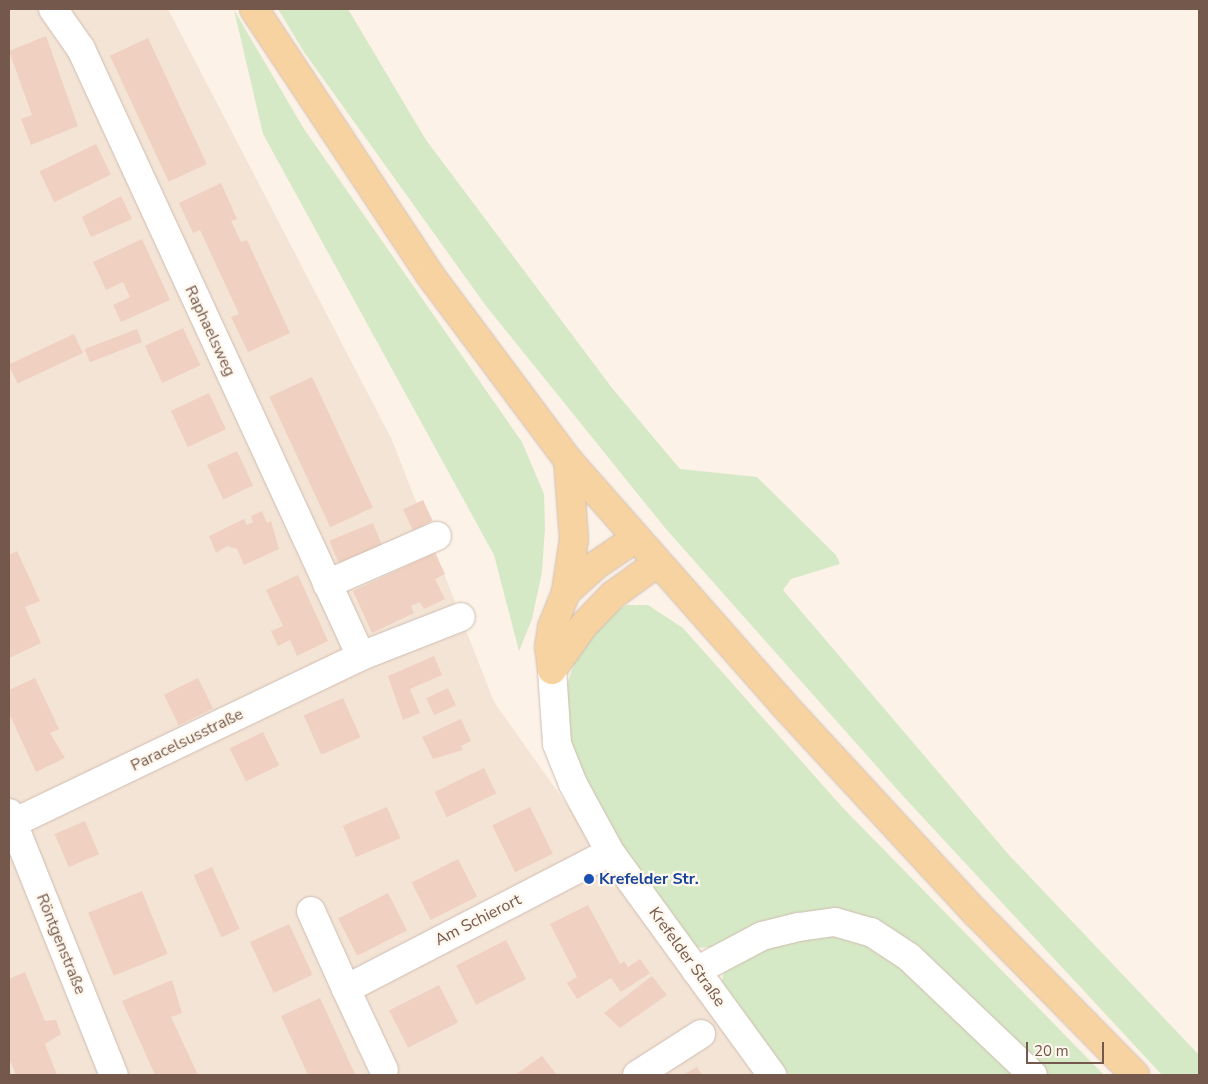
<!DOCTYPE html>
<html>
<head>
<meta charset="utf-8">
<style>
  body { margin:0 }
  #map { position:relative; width:1208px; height:1084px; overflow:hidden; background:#fcf2e7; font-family:"Nunito Sans",sans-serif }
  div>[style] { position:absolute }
  .residential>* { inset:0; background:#f3e4d6 }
  .green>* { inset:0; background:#d6e9c6 }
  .building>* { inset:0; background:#f0d0c0; transform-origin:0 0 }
  .roads { filter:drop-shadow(0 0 1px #cfbcb0) drop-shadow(0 0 1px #cfbcb0) }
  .minor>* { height:28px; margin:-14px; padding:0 14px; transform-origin:14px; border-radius:14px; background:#fff }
  .major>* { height:28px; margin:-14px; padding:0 14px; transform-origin:14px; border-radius:14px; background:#f8d3a2 }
  .dots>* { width:14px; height:14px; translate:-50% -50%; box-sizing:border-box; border:2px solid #fef7ed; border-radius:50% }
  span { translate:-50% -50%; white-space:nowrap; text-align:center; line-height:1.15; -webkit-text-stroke:4.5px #fef7ed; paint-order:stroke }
  .street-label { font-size:16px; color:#75584c }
  .transit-label { font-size:16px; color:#164399; font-weight:700 }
  .left { translate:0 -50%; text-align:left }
  .frame { position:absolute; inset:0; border:10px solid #75584c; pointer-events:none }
  .scale { position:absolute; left:1026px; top:1042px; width:78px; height:22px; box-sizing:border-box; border:2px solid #75584c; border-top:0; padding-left:6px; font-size:15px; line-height:18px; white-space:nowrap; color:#75584c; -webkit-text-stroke:4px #fef7ed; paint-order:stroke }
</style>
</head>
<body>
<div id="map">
  <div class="residential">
    <i style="clip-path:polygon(9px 9px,168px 9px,392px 440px,494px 702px,758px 1075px,9px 1075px)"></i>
  </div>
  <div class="green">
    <i style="clip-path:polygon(278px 9px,348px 9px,426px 140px,612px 388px,680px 469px,757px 477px,836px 555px,840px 564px,791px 579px,783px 590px,1009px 855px,1199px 1055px,1199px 1075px,1162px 1075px,903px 796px,666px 529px,486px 306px,304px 52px)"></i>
    <i style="clip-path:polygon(234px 10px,304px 129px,522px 442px,544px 494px,545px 528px,542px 572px,532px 619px,519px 651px,494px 555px,263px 134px)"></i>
    <i style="clip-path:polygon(626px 605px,648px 605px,683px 628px,843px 808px,1104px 1075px,789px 1075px,721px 985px,726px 963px,720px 947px,693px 948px,626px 857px,569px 748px,564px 695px,576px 657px,596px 625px)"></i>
  </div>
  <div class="building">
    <i style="clip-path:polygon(46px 36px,78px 126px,31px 145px,21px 119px,32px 115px,9px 51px)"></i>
    <i style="left:148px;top:38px;width:139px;height:42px;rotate:65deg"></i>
    <i style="left:96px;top:144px;width:34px;height:63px;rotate:64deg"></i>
    <i style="clip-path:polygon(221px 183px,237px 219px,231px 221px,241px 242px,247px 240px,290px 333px,248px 352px,231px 317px,239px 314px,200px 230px,193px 233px,179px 203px)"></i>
    <i style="clip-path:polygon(121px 196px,132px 219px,91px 237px,82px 217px)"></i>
    <i style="clip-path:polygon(142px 239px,170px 300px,121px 322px,113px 305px,130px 297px,123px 282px,106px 290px,93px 262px)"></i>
    <i style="left:183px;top:328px;width:41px;height:42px;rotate:65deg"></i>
    <i style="left:137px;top:329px;width:14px;height:56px;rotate:69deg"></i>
    <i style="left:74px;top:334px;width:21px;height:72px;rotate:65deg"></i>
    <i style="left:312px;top:377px;width:144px;height:47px;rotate:65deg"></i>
    <i style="left:209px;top:393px;width:40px;height:42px;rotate:65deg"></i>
    <i style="left:237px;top:451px;width:38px;height:33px;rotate:65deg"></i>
    <i style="left:423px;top:500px;width:23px;height:22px;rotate:65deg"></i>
    <i style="clip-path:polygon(262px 511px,267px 523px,271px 521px,279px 549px,244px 565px,237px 549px,227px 546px,216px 553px,209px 536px,244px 519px,247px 525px,253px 522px,251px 516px)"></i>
    <i style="left:373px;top:523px;width:24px;height:47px;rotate:68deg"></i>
    <i style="clip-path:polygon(17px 551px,40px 601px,25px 607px,41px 643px,9px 658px,9px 555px)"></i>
    <i style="clip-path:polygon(435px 553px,445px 574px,435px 579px,445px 599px,424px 609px,420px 602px,411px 606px,414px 613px,372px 633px,353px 591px)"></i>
    <i style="clip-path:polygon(298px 575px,328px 641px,297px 656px,290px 640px,278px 646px,271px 631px,283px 626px,266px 590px)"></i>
    <i style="clip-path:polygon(434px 656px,442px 675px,410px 689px,420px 713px,403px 720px,388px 676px)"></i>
    <i style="clip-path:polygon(35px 678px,59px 729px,50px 733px,65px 758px,36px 772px,9px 713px,9px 690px)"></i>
    <i style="left:198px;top:678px;width:34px;height:38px;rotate:64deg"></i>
    <i style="left:448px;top:688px;width:19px;height:24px;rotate:65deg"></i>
    <i style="left:343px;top:698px;width:43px;height:43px;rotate:66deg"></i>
    <i style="clip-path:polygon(461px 719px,471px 741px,461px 746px,463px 750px,433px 759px,422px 737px)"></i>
    <i style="left:263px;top:732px;width:37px;height:37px;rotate:64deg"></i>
    <i style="left:484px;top:768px;width:28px;height:55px;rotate:64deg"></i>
    <i style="left:387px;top:807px;width:34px;height:48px;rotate:67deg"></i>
    <i style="left:530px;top:807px;width:52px;height:42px;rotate:64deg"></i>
    <i style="left:85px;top:821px;width:36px;height:33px;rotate:67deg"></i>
    <i style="left:458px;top:859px;width:42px;height:52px;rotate:63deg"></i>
    <i style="left:212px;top:867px;width:68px;height:20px;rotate:66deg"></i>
    <i style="left:142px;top:891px;width:68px;height:58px;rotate:68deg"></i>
    <i style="left:388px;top:893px;width:42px;height:56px;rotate:63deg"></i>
    <i style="clip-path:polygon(588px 905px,620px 964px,624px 961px,628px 967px,640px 959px,650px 973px,621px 992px,611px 978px,577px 999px,567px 983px,577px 977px,550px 924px)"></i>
    <i style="left:289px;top:924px;width:56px;height:43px;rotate:65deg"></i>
    <i style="left:506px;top:940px;width:44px;height:56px;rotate:63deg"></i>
    <i style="clip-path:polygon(25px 972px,45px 1021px,56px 1020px,61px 1034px,45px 1044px,57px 1075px,16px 1075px,9px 1058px,9px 979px)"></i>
    <i style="clip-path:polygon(652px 976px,667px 995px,620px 1028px,604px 1013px)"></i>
    <i style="clip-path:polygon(172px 980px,182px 1013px,171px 1017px,198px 1075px,155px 1075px,122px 1001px)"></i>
    <i style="left:439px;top:985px;width:42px;height:56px;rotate:63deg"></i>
    <i style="clip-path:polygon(320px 998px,355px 1074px,353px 1075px,308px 1075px,281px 1016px)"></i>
    <i style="clip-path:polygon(542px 1056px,557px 1075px,515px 1075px)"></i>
    <i style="clip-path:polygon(697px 1067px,702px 1075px,683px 1075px)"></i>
  </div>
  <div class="roads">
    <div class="minor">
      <i style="left:53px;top:9px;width:49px;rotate:55deg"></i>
      <i style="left:81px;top:49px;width:668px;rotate:65.24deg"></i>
      <i style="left:327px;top:584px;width:120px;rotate:-23.6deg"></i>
      <i style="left:552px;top:670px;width:74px;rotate:86.1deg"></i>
      <i style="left:557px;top:744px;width:43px;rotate:68.2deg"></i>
      <i style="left:573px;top:784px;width:77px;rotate:61.4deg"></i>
      <i style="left:610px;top:852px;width:276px;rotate:54deg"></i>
      <i style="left:9px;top:813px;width:282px;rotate:68.2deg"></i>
      <i style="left:13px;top:823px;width:386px;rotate:-25.6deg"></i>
      <i style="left:361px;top:656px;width:107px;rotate:-21.3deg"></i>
      <i style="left:311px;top:911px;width:85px;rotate:65.8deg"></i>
      <i style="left:346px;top:989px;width:297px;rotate:-27.4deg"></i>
      <i style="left:696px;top:971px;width:75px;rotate:-27.9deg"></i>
      <i style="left:762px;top:936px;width:38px;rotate:-14deg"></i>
      <i style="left:799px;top:927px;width:36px;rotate:-8deg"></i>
      <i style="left:835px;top:922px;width:37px;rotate:16deg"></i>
      <i style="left:871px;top:932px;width:45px;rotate:33.3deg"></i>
      <i style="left:909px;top:957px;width:171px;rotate:43.6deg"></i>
      <i style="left:346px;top:989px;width:89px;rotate:64.9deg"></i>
      <i style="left:637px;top:1075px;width:76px;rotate:-32.6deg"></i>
    </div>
    <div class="major">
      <i style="left:254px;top:9px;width:319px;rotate:56.5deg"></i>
      <i style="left:430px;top:275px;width:231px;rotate:53.3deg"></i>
      <i style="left:568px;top:460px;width:325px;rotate:48.6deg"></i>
      <i style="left:783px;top:704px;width:284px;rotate:47.3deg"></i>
      <i style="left:976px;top:913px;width:227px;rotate:45.5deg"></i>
      <i style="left:566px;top:592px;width:54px;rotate:-81.4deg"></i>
      <i style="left:574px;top:539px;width:79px;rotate:-94.3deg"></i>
      <i style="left:552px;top:670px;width:23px;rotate:-97deg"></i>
      <i style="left:549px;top:647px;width:20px;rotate:-81deg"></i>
      <i style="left:552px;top:627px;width:38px;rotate:-68deg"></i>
      <i style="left:566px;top:592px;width:40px;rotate:-42deg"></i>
      <i style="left:596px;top:565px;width:48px;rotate:-34deg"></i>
      <i style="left:552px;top:670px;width:55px;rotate:-54.6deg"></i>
      <i style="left:584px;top:625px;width:42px;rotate:-46deg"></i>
      <i style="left:613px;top:595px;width:53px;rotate:-35.8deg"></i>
    </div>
  </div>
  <div class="dots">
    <i style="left:589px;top:879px;background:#1a4fb4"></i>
  </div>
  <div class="street-label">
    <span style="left:210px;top:331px;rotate:65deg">Raphaelsweg</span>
    <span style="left:187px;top:740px;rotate:-26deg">Paracelsusstraße</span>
    <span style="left:478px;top:920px;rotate:-27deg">Am Schierort</span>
    <span style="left:61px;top:944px;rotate:68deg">Röntgenstraße</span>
    <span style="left:687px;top:957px;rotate:54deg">Krefelder Straße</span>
  </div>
  <div class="transit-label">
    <span class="left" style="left:599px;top:879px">Krefelder Str.</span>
  </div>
  <div class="frame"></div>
  <div class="scale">20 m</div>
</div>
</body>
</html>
